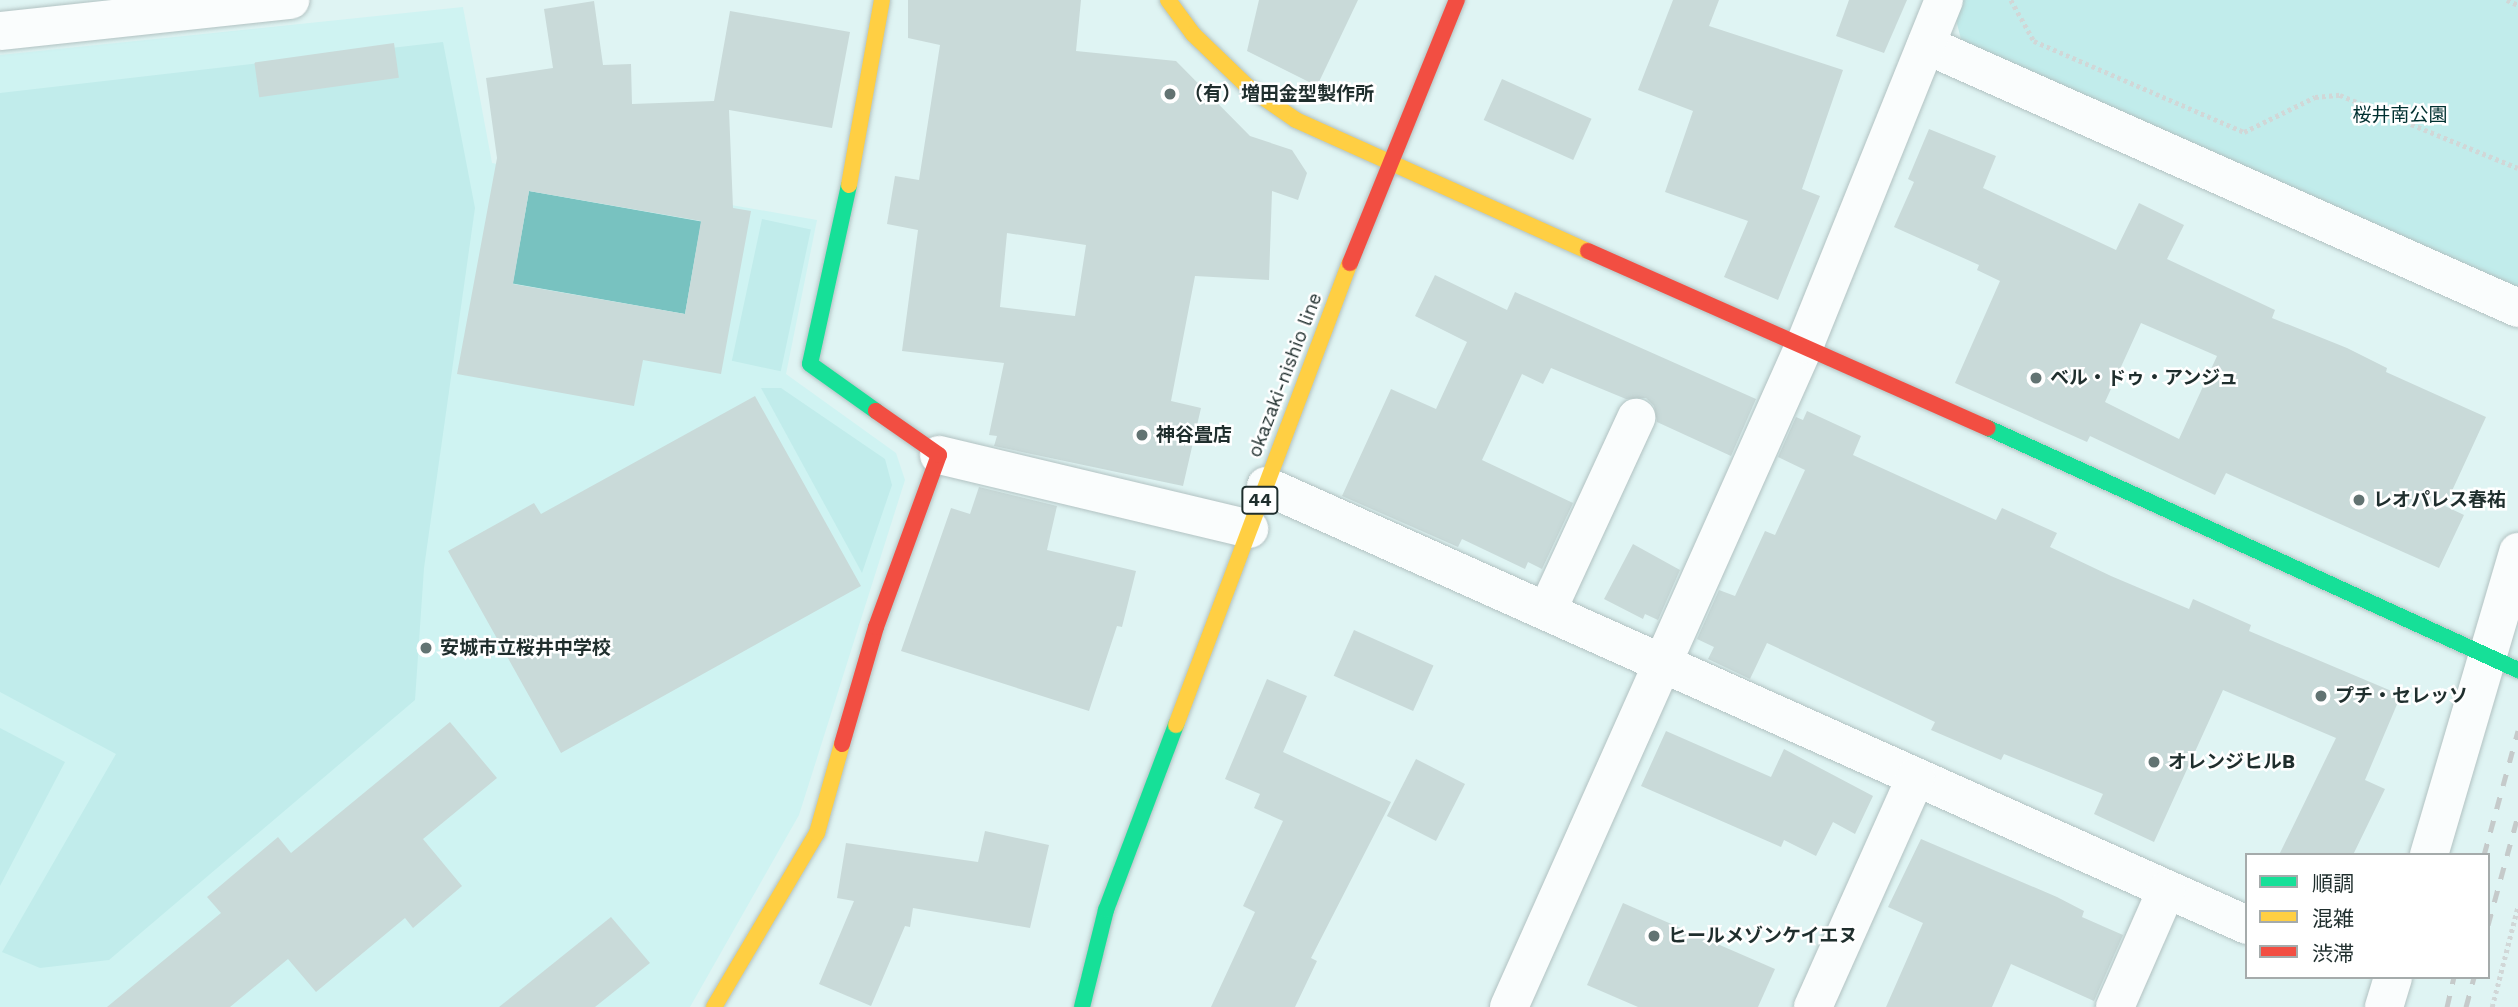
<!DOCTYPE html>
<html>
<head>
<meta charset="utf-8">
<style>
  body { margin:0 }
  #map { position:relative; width:2518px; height:1007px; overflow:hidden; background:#dff4f3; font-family:"Work Sans","Noto Sans JP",sans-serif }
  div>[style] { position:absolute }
  .built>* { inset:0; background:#cff3f2 }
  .green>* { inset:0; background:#c1eceb; transform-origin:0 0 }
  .water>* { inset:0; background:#78c2c0; transform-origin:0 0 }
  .building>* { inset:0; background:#c9dad9; transform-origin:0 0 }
  .path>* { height:4.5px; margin-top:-2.25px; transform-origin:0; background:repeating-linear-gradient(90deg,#d1d7d7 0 3.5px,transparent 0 7px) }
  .roads { filter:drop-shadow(0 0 2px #b2c2c2) drop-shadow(0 0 2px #b2c2c2) }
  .street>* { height:38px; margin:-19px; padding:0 19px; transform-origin:19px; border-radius:19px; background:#fafdfd }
  .fast>* { height:16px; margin:-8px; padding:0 8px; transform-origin:8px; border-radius:8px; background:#16e098 }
  .slow>* { height:16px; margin:-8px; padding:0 8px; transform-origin:8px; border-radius:8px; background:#ffcf43 }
  .jam>* { height:16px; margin:-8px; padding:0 8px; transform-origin:8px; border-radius:8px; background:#f24e42 }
  .rail>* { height:5px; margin-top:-2.5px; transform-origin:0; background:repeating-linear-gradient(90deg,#c5caca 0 12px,transparent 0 24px) }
  .dots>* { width:19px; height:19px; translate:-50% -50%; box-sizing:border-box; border:4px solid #fff; border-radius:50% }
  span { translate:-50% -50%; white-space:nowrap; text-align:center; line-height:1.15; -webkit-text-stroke:5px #fff; paint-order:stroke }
  .shield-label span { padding:2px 5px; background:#fff; border:2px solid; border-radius:5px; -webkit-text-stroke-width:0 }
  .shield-label { font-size:18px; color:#1f2e2d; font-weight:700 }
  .poi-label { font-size:19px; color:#1f2e2d; font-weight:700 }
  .left { translate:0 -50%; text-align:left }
  .park-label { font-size:19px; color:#013131 }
  .street-label { font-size:19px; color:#1f2e2d }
  .legend { position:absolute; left:2245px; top:853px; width:245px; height:126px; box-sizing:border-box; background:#fff; border:2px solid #a5abab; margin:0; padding:9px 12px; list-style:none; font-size:21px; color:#1f2e2d }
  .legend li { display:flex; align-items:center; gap:14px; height:35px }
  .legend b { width:35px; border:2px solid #a5abab }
</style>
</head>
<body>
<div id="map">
  <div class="built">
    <i style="clip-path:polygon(463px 7px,492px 163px,817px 220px,786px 374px,896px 453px,905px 480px,799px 815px,690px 1007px,0 1007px,0 55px)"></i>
  </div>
  <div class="green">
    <i style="clip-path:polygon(1962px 0,2518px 0,2518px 293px,1962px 43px,1955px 16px)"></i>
    <i style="clip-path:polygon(443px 42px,475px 208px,424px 568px,415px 700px,109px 960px,40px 968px,2px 952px,116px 754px,0 692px,0 93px)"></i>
    <i style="left:762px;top:219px;width:50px;height:145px;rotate:12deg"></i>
    <i style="clip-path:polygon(761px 388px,781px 388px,885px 459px,892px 485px,862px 573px)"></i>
    <i style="clip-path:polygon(0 728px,65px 762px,0 886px)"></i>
  </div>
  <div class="water">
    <i style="left:529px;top:191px;width:175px;height:94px;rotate:10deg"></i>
  </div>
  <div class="building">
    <i style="clip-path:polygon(evenodd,908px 0,1081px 0,1076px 51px,1176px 61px,1250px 136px,1292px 150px,1307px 173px,1298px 200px,1272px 191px,1269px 280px,1195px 276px,1171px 401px,1201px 408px,1183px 486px,994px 446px,997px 436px,989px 435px,1004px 363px,902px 351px,918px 230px,887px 224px,895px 176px,919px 180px,940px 45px,908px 38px,908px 0,1007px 233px,1086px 245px,1075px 316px,1000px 307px,1007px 233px)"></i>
    <i style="clip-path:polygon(1259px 0,1358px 0,1317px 86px,1247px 51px)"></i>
    <i style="clip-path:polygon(1673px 0,1719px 0,1709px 26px,1843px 70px,1802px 189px,1820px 196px,1778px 300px,1724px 277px,1748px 221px,1665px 192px,1693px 111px,1638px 90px)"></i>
    <i style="clip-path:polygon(1849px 0,1907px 0,1884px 53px,1836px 36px)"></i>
    <i style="clip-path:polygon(evenodd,594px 1px,603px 65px,631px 64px,632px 104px,714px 101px,730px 11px,850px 32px,832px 128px,729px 110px,733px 208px,751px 211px,721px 374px,643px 360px,634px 406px,457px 374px,497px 158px,486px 78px,553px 68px,544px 9px,594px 1px,529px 191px,701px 221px,685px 314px,513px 284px,529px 191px)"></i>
    <i style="left:394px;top:43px;width:35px;height:141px;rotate:82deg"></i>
    <i style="left:1502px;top:79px;width:98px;height:45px;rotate:24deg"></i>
    <i style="clip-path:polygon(evenodd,1929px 129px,1996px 156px,1983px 188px,2116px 250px,2139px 203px,2184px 225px,2167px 259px,2275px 310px,2272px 318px,2347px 348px,2387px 368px,2386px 372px,2486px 417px,2445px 506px,2464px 515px,2439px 568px,2226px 473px,2215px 495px,2090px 436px,2087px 442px,1955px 383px,2000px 281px,1977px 270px,1979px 265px,1894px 227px,1914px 182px,1908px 179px,1929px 129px,2141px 323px,2217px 356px,2179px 439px,2105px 402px,2141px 323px)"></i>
    <i style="clip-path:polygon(1435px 275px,1507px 310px,1515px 292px,1756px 399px,1731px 456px,1657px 422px,1654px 406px,1646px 398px,1626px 399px,1551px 368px,1543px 384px,1522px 374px,1482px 460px,1573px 503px,1542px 569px,1528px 562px,1525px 569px,1462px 539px,1458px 547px,1342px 496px,1391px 389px,1436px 409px,1467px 342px,1415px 316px)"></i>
    <i style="clip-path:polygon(755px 396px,861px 586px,561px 753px,448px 551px,534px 503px,541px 514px)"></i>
    <i style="clip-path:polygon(1807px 411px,1861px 436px,1853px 455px,1996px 520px,2002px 508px,2057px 533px,2050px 547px,2111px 576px,2189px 609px,2193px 599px,2251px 625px,2249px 631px,2401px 695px,2365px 780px,2385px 789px,2353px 855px,2279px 855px,2336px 738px,2223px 690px,2154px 842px,2094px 814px,2103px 794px,2004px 754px,2001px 760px,1931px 730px,1935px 722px,1767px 643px,1750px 679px,1708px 659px,1714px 647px,1697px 639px,1719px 590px,1735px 596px,1765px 531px,1775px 535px,1805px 470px,1778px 457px,1796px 417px,1803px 420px)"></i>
    <i style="clip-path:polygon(979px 487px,1057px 506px,1047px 550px,1136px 571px,1122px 627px,1117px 626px,1089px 711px,901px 651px,951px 508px,970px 514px)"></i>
    <i style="clip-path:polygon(1633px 544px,1680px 570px,1658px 620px,1645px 614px,1643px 619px,1604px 599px)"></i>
    <i style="left:1354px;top:630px;width:87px;height:50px;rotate:24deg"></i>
    <i style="clip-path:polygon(1267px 679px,1307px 696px,1283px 752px,1391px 802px,1311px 958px,1317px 961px,1295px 1007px,1211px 1007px,1255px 912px,1243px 906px,1283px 821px,1254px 808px,1260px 794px,1225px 779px)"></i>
    <i style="clip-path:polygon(450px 722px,497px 778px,423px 839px,462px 886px,413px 928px,405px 918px,316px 992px,288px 959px,230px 1007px,107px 1007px,221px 913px,207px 897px,278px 837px,291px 853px)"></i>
    <i style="clip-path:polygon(1666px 731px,1771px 777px,1784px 749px,1873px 796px,1855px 834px,1833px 822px,1816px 856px,1784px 840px,1781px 847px,1641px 786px)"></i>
    <i style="left:1416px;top:759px;width:55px;height:64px;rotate:27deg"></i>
    <i style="clip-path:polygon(985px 831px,1049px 845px,1030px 928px,913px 908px,910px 927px,905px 926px,871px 1006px,819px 984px,854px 901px,837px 898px,846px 843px,978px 862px)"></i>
    <i style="clip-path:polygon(1921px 839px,2057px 897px,2084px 911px,2082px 917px,2123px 935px,2094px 1001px,2011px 964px,1992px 1007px,1886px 1007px,1923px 923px,1888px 907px)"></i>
    <i style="clip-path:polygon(1623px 903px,1775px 969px,1758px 1007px,1638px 1007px,1587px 985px)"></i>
    <i style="clip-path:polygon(611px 917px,650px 963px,595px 1007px,499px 1007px)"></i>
  </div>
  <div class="path">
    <i style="left:2011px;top:0;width:47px;rotate:60.7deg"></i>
    <i style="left:2034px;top:41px;width:229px;rotate:23.4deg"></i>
    <i style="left:2244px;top:132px;width:79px;rotate:-26.2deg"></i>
    <i style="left:2315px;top:97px;width:25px;rotate:-5deg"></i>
    <i style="left:2340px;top:95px;width:192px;rotate:22.3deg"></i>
    <i style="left:2507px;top:0;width:12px;rotate:24deg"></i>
    <i style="left:2492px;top:1007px;width:104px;rotate:-75.6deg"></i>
  </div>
  <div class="roads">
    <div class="street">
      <i style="left:0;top:31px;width:292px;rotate:-6.1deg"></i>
      <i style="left:1926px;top:45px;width:648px;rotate:23.95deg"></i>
      <i style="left:939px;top:455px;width:319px;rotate:13.4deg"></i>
      <i style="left:1266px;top:486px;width:1075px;rotate:24.11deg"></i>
      <i style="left:1547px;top:611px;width:213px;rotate:-65.2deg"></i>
      <i style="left:2429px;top:855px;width:316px;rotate:-73.6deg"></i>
      <i style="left:1509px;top:1007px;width:726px;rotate:-65.94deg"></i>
      <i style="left:1805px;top:344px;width:371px;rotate:-68deg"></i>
      <i style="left:1813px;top:1007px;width:252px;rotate:-65.9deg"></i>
      <i style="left:2115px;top:1007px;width:127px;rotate:-66.3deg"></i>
      <i style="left:2384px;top:1007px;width:31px;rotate:-73deg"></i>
    </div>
    <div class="fast">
      <i style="left:849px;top:185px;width:183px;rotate:102.3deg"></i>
      <i style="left:810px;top:364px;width:81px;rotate:35.5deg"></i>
      <i style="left:1988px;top:428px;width:583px;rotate:24.54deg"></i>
      <i style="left:1082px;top:1007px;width:100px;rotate:-76.1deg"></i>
      <i style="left:1106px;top:910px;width:198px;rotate:-69.3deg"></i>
    </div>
    <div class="slow">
      <i style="left:1168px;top:0;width:42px;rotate:53.7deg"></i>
      <i style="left:1193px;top:34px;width:76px;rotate:43.9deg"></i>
      <i style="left:1248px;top:87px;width:58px;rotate:34.5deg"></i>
      <i style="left:1296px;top:120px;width:320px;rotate:24.2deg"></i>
      <i style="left:849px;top:185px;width:188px;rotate:-79.9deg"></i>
      <i style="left:1176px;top:725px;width:494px;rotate:-69.4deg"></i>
      <i style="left:714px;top:1007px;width:202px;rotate:-59.4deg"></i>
      <i style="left:817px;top:833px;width:92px;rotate:-74.3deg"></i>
    </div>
    <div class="jam">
      <i style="left:1588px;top:251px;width:437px;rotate:23.9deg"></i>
      <i style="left:1350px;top:263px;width:284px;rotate:-67.9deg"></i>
      <i style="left:842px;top:744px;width:122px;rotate:-73.8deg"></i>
      <i style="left:876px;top:627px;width:183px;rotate:-69.9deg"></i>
      <i style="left:939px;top:455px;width:77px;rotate:-145.1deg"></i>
    </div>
  </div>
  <div class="rail">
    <i style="left:2484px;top:855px;width:129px;rotate:-74.7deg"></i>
    <i style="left:2488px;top:925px;width:114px;rotate:-74.7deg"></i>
    <i style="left:2447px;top:1007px;width:31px;rotate:-77deg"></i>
    <i style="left:2466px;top:1007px;width:31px;rotate:-75deg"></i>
  </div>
  <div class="dots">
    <i style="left:1170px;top:94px;background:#627372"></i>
    <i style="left:2036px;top:378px;background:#627372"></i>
    <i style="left:1142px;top:435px;background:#627372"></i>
    <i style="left:2359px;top:500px;background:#627372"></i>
    <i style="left:426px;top:648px;background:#627372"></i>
    <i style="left:2321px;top:696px;background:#627372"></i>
    <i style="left:2154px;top:762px;background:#627372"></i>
    <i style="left:1654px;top:936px;background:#627372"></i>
  </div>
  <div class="shield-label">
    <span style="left:1260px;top:500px">44</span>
  </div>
  <div class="poi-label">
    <span class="left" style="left:1184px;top:94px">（有）増田金型製作所</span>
    <span class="left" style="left:2050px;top:378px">ベル・ドゥ・アンジュ</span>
    <span class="left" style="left:1156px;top:435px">神谷畳店</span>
    <span class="left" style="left:2373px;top:500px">レオパレス春祐</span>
    <span class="left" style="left:440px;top:648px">安城市立桜井中学校</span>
    <span class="left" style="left:2335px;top:696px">プチ・セレッソ</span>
    <span class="left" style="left:2168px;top:762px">オレンジヒルB</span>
    <span class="left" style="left:1668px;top:936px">ヒールメゾンケイエヌ</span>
  </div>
  <div class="park-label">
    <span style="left:2400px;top:115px">桜井南公園</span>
  </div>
  <div class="street-label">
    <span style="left:1285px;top:375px;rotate:-69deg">okazaki-nishio line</span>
  </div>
  <ul class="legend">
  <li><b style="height:9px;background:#16e098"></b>順調</li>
  <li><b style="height:9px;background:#ffcf43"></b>混雑</li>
  <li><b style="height:9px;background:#f24e42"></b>渋滞</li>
  </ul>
</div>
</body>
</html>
